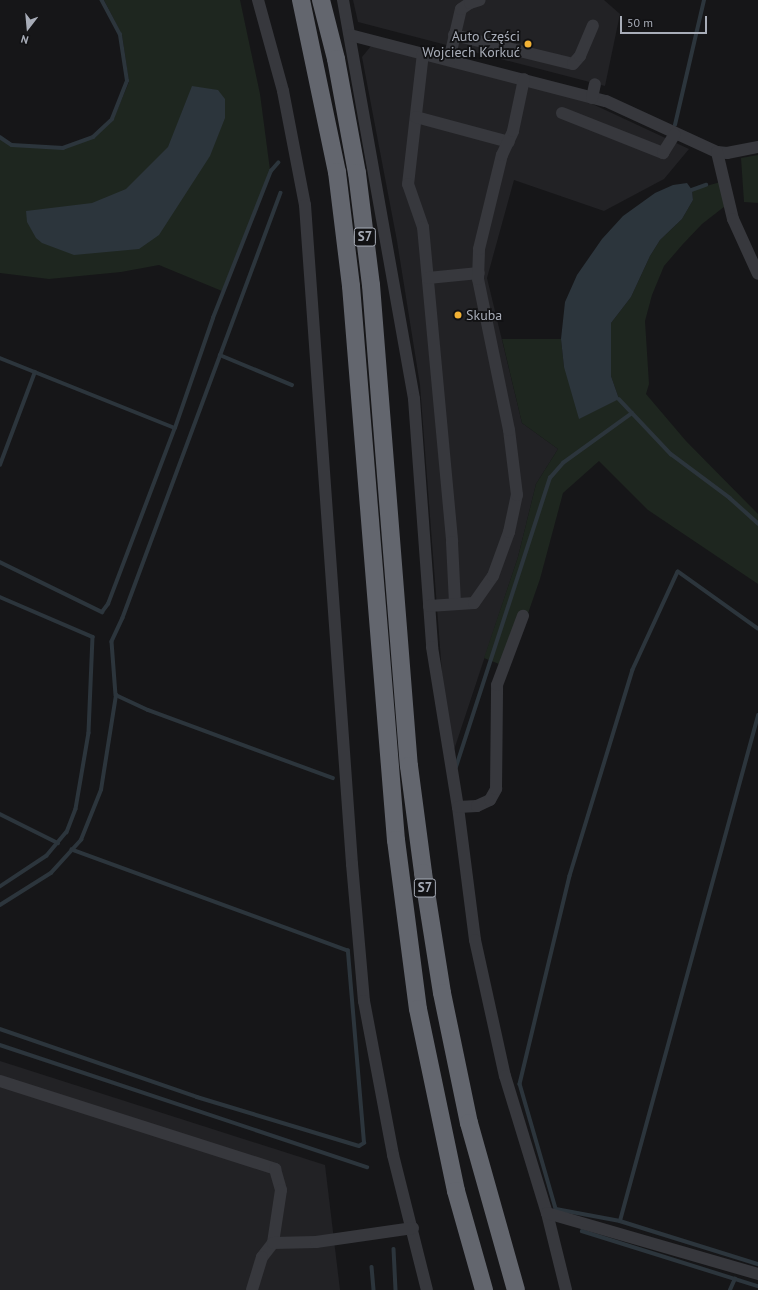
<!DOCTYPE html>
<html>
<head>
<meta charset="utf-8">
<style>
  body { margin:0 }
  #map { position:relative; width:758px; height:1290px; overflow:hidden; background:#161618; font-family:"PT Sans",sans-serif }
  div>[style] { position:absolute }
  .built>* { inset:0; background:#222225 }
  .green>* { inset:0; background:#1e261f }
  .water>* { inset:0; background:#2c353c }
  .stream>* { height:3.5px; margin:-1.75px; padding:0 1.75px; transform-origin:1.75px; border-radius:1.75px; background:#2c353c }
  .minor>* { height:12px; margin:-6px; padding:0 6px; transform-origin:6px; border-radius:6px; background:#37383d }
  .highway>* { height:18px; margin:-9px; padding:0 9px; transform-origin:9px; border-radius:9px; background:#63666e }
  .dots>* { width:11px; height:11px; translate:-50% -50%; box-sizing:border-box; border:2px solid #111113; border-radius:50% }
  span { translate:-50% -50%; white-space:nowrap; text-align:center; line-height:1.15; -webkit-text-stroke:3.5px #111113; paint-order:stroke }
  .shield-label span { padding:1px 3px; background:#111113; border:1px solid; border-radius:3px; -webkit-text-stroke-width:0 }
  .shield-label { font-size:13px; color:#a8adb8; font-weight:700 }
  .poi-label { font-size:14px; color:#a8adb8 }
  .right { translate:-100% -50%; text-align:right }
  .left { translate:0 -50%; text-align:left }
  .north { position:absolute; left:8px; top:8px; width:40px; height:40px; -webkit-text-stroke:3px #111113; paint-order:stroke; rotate:196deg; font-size:11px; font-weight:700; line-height:16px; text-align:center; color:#a8adb8 }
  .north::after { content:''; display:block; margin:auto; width:14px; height:18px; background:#a8adb8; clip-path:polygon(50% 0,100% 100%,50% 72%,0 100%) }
  .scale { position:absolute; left:620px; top:16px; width:87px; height:18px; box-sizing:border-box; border:2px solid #a8adb8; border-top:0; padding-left:5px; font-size:12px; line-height:14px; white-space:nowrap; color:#a8adb8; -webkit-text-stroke:3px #111113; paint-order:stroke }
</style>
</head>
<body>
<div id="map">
  <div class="built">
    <i style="clip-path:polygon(353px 0,604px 0,620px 14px,605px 86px,358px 22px)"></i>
    <i style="clip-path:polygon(371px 46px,586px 101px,689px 149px,664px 179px,604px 211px,514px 180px,487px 278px,522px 423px,558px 449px,536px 484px,518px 557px,449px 765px,420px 385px,397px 241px,362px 57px)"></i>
    <i style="clip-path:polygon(0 1061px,325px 1165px,340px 1290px,0 1290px)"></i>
  </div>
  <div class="green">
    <i style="clip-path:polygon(104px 0,240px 0,260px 94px,270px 170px,222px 291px,159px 265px,121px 272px,49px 279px,0 273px,0 138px,11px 146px,63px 149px,94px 138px,113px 120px,129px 82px,122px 35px)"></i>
    <i style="clip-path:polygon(758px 155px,758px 203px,744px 202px,741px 158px)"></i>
    <i style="clip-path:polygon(724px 181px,729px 203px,702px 224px,683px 244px,664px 266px,652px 295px,645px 321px,649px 384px,646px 394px,686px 441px,758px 514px,758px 584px,648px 510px,599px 461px,563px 493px,540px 579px,509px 668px,484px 658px,518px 557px,536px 484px,558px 449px,522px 423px,502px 339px,561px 339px,564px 367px,619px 399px,611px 376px,611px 323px,631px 297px,650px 256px,660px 240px,682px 219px,693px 200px,692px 190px)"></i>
  </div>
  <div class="water">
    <i style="clip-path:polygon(192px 86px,218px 90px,225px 99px,225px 118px,210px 156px,159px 235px,139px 249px,74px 255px,42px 243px,36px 238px,27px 222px,26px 211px,92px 203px,126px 189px,168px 147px)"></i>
    <i style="clip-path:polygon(687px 183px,692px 190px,693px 200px,682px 219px,660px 240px,650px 256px,631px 297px,611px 323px,611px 376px,619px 399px,579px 419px,564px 367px,561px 339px,565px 302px,577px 275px,602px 239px,623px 216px,655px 193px,673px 185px)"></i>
  </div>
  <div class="stream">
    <i style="left:675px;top:125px;width:128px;rotate:-76.9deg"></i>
    <i style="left:0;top:137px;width:14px;rotate:34deg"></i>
    <i style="left:12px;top:145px;width:51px;rotate:3.4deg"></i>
    <i style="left:63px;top:148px;width:32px;rotate:-20deg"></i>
    <i style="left:93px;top:137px;width:26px;rotate:-43deg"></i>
    <i style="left:112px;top:119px;width:41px;rotate:-68.5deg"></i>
    <i style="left:127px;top:81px;width:47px;rotate:-98.7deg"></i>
    <i style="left:120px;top:35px;width:40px;rotate:-118deg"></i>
    <i style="left:692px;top:190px;width:15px;rotate:-20deg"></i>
    <i style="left:281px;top:193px;width:453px;rotate:110.4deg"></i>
    <i style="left:123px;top:618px;width:26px;rotate:115deg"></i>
    <i style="left:112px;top:642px;width:53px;rotate:85.7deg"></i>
    <i style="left:116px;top:695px;width:35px;rotate:25deg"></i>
    <i style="left:148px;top:710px;width:197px;rotate:20.2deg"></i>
    <i style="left:220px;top:355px;width:78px;rotate:22.6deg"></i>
    <i style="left:0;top:358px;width:188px;rotate:21.8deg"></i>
    <i style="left:619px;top:399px;width:76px;rotate:46.6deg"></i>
    <i style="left:671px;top:454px;width:74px;rotate:36.7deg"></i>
    <i style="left:730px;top:498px;width:38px;rotate:42deg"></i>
    <i style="left:0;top:465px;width:99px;rotate:-69.4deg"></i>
    <i style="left:0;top:562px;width:114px;rotate:26.1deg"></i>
    <i style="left:102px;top:612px;width:10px;rotate:-53deg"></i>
    <i style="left:108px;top:604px;width:188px;rotate:-69.2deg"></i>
    <i style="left:175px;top:428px;width:116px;rotate:-70.9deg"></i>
    <i style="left:213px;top:318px;width:158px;rotate:-68.5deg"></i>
    <i style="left:271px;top:171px;width:11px;rotate:-49deg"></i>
    <i style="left:0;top:597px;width:101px;rotate:23.3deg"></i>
    <i style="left:93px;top:637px;width:96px;rotate:92.4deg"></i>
    <i style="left:89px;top:733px;width:77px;rotate:99.7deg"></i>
    <i style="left:76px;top:809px;width:25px;rotate:111deg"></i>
    <i style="left:67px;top:832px;width:31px;rotate:130deg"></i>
    <i style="left:47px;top:856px;width:56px;rotate:146.6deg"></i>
    <i style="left:758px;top:629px;width:98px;rotate:-144.5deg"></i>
    <i style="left:678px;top:572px;width:108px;rotate:114.7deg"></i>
    <i style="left:633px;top:670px;width:215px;rotate:107deg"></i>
    <i style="left:570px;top:876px;width:214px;rotate:103.5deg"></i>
    <i style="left:520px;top:1084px;width:130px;rotate:73.9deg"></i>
    <i style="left:556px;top:1209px;width:65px;rotate:10.6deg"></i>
    <i style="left:620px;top:1221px;width:145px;rotate:17.3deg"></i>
    <i style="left:456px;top:767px;width:304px;rotate:-72deg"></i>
    <i style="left:550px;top:478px;width:20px;rotate:-49deg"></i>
    <i style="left:563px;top:463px;width:85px;rotate:-35.9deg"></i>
    <i style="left:0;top:814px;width:65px;rotate:26.6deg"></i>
    <i style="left:0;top:905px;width:60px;rotate:-32.1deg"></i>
    <i style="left:51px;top:873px;width:45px;rotate:-47.7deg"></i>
    <i style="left:81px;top:840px;width:54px;rotate:-68.2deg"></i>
    <i style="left:101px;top:790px;width:96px;rotate:-81deg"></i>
    <i style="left:0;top:1029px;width:208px;rotate:19deg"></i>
    <i style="left:197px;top:1097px;width:169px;rotate:16.8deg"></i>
    <i style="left:359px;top:1146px;width:6px;rotate:-31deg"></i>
    <i style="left:364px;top:1143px;width:193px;rotate:-94.8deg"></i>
    <i style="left:348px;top:951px;width:294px;rotate:-159.9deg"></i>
    <i style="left:0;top:1045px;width:387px;rotate:18.4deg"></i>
    <i style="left:620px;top:1221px;width:524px;rotate:-74.72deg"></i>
    <i style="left:582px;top:1231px;width:184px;rotate:17.4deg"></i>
    <i style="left:394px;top:1249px;width:41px;rotate:87.2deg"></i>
    <i style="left:372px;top:1267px;width:23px;rotate:85deg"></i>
    <i style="left:730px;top:1290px;width:12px;rotate:-66deg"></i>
  </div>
  <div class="minor">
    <i style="left:258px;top:0;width:94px;rotate:74.6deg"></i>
    <i style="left:283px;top:91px;width:116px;rotate:79.1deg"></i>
    <i style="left:305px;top:205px;width:661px;rotate:85.92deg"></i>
    <i style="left:352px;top:864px;width:138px;rotate:85deg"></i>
    <i style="left:364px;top:1001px;width:157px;rotate:79.3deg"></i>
    <i style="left:393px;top:1155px;width:139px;rotate:75.9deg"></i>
    <i style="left:343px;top:0;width:405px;rotate:79.9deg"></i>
    <i style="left:414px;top:399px;width:249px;rotate:85.8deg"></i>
    <i style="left:432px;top:647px;width:162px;rotate:80.8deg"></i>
    <i style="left:458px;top:807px;width:134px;rotate:82.7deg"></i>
    <i style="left:475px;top:940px;width:139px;rotate:77.6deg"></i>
    <i style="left:505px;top:1076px;width:143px;rotate:73deg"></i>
    <i style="left:547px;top:1213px;width:79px;rotate:76.1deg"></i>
    <i style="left:350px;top:35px;width:264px;rotate:14.5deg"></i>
    <i style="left:606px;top:101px;width:122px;rotate:24.7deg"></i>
    <i style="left:717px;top:152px;width:10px;rotate:6deg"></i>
    <i style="left:727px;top:153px;width:32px;rotate:-11deg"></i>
    <i style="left:454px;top:35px;width:122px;rotate:13.7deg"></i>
    <i style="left:573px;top:64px;width:11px;rotate:-49deg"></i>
    <i style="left:580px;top:56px;width:33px;rotate:-67deg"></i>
    <i style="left:423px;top:53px;width:132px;rotate:96.5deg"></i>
    <i style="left:408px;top:184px;width:46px;rotate:70.8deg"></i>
    <i style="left:423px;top:227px;width:316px;rotate:84.7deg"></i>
    <i style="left:452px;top:542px;width:62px;rotate:87.2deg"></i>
    <i style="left:449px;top:60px;width:52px;rotate:-76.8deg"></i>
    <i style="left:461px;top:9px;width:11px;rotate:-34deg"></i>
    <i style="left:470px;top:3px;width:10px;rotate:-17deg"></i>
    <i style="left:592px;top:98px;width:14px;rotate:-78deg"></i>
    <i style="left:562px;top:113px;width:109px;rotate:21.6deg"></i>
    <i style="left:663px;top:153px;width:22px;rotate:-58deg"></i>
    <i style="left:416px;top:117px;width:96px;rotate:15deg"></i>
    <i style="left:717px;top:152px;width:69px;rotate:76.6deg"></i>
    <i style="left:733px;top:219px;width:60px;rotate:65.6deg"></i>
    <i style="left:428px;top:278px;width:51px;rotate:-5.6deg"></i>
    <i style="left:429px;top:606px;width:45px;rotate:-3.8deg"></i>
    <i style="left:474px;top:603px;width:33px;rotate:-55deg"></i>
    <i style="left:493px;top:576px;width:47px;rotate:-70deg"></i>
    <i style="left:509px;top:532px;width:38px;rotate:-78deg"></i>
    <i style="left:517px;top:495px;width:65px;rotate:-97deg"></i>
    <i style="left:509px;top:430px;width:154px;rotate:-101.6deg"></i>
    <i style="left:478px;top:279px;width:30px;rotate:-88deg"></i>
    <i style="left:479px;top:249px;width:97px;rotate:-76.3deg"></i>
    <i style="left:502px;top:155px;width:26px;rotate:-65deg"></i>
    <i style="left:513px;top:131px;width:53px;rotate:-78.1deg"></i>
    <i style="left:458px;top:807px;width:19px;rotate:-3deg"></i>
    <i style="left:477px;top:806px;width:14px;rotate:-25deg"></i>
    <i style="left:490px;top:800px;width:13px;rotate:-61deg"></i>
    <i style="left:496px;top:789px;width:104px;rotate:-89.4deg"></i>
    <i style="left:497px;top:685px;width:74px;rotate:-69.4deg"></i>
    <i style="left:0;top:1081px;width:289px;rotate:17.7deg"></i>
    <i style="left:275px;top:1169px;width:22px;rotate:74deg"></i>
    <i style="left:281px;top:1190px;width:54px;rotate:98.6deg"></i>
    <i style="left:273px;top:1243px;width:18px;rotate:128deg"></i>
    <i style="left:262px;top:1257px;width:34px;rotate:107deg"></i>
    <i style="left:547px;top:1213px;width:220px;rotate:16.1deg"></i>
    <i style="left:273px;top:1243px;width:43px;rotate:-1.3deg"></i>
    <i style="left:316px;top:1242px;width:98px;rotate:-8.2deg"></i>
  </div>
  <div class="highway">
    <i style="left:301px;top:0;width:176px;rotate:78.2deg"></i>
    <i style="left:337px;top:172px;width:115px;rotate:83deg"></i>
    <i style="left:351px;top:286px;width:556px;rotate:85.36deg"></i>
    <i style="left:396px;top:840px;width:170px;rotate:82.6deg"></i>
    <i style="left:418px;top:1009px;width:186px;rotate:78.2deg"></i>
    <i style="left:456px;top:1191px;width:103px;rotate:74.2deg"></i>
    <i style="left:321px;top:0;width:61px;rotate:75.7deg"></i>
    <i style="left:336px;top:59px;width:116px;rotate:79.6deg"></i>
    <i style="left:357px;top:173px;width:113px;rotate:82.9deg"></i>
    <i style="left:371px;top:285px;width:482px;rotate:85.5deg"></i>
    <i style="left:409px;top:766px;width:108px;rotate:82.5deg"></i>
    <i style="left:423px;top:873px;width:121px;rotate:81deg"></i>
    <i style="left:442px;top:993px;width:133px;rotate:78.3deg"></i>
    <i style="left:469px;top:1123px;width:173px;rotate:74.3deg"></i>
  </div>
  <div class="dots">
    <i style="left:528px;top:44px;background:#f2b134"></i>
    <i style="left:458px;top:315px;background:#f2b134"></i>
  </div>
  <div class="shield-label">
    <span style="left:365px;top:237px">S7</span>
    <span style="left:425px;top:888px">S7</span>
  </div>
  <div class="poi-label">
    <span class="right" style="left:520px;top:44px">Auto Części<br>Wojciech Korkuć</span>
    <span class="left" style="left:466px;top:315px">Skuba</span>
  </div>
  <div class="north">N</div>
  <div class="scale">50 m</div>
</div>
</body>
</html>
